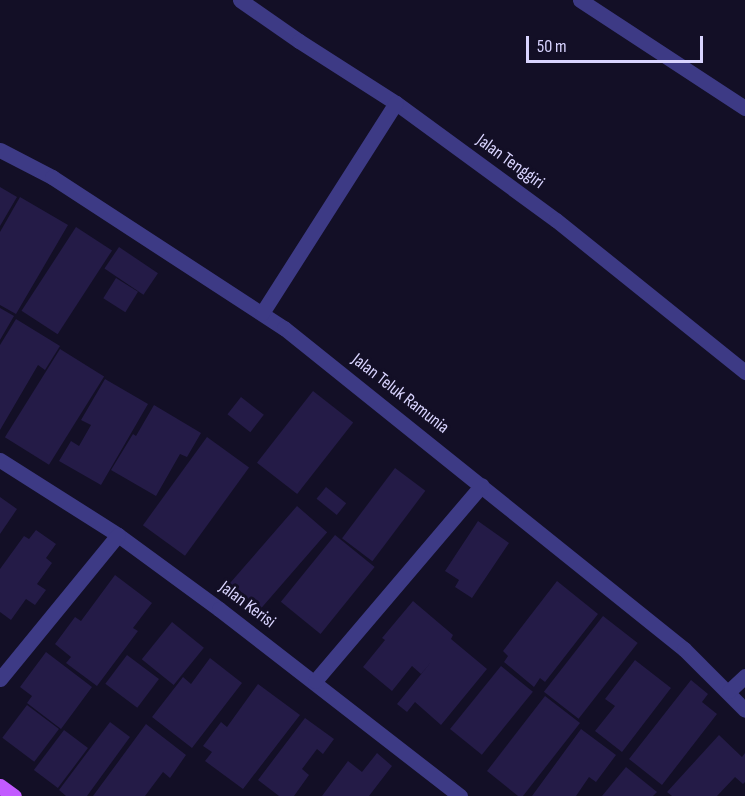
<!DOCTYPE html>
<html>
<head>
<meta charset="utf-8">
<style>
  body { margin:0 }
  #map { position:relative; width:745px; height:796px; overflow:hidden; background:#130f26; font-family:"Sofia Sans Condensed",sans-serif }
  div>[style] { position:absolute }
  .building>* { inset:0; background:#241b47; transform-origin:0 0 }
  .minor>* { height:15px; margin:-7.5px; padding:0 7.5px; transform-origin:7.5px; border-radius:7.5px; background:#3d3a85 }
  .major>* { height:15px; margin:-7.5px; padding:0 7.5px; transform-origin:7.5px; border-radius:7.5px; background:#c25bff }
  span { translate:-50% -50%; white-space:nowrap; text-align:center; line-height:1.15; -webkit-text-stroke:6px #130f26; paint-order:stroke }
  .street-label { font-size:18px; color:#d9d4ff }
  .scale { position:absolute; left:526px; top:36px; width:177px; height:27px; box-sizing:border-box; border:3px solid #d9d4ff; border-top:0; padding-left:8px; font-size:18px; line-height:21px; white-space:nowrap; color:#d9d4ff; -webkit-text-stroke:4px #130f26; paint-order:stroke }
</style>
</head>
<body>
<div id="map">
  <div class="building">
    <i style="clip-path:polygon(0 187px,17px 197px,0 226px)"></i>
    <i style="clip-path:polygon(20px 197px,68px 225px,16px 314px,0 305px,0 232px)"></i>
    <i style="left:76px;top:227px;width:43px;height:100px;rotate:33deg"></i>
    <i style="left:119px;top:247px;width:47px;height:26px;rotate:34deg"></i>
    <i style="left:116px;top:278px;width:26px;height:24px;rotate:32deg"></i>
    <i style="clip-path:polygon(0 308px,14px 316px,0 340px)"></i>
    <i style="clip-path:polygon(16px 319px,60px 346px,45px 370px,38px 365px,0 430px,0 345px)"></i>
    <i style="left:60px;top:349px;width:52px;height:104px;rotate:32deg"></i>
    <i style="clip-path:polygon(105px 379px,148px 404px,101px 485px,59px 461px,71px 441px,79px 446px,91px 425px,81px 420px)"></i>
    <i style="left:313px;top:391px;width:51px;height:91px;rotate:38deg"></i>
    <i style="left:241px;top:397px;width:29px;height:22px;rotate:38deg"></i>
    <i style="clip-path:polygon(154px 405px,201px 433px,187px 457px,180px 454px,156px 496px,111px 470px,133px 434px,136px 436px)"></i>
    <i style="left:207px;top:437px;width:52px;height:109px;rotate:36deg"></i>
    <i style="left:395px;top:468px;width:38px;height:88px;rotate:37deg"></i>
    <i style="left:326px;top:487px;width:26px;height:15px;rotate:39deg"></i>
    <i style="clip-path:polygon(0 497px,17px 509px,0 534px)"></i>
    <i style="left:297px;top:506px;width:40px;height:102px;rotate:41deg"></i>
    <i style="clip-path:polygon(478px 521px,509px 543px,472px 598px,455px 587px,459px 580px,445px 571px)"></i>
    <i style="clip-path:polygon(36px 530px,56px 544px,46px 558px,52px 563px,37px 584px,46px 590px,35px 605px,26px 599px,11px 620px,0 612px,0 569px,24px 536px,29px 539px)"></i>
    <i style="left:335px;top:535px;width:51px;height:86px;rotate:39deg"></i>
    <i style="clip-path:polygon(115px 575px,152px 603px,133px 628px,138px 631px,97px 686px,66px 663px,71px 657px,55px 644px,75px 617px,81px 621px)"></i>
    <i style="clip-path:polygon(557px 581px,598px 614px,545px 682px,540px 678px,534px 687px,504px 662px,508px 656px,503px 651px)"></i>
    <i style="clip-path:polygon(413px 601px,453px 635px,451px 639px,487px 669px,441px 725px,415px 702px,407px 712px,397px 704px,431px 662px,421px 674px,412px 666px,392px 691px,363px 667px,385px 640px,382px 638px)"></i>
    <i style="left:603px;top:616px;width:44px;height:96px;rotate:38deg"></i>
    <i style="left:172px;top:622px;width:41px;height:48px;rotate:39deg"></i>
    <i style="clip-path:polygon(46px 652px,92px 687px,61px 729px,27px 703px,32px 696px,20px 687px)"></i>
    <i style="left:127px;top:655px;width:40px;height:36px;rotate:37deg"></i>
    <i style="clip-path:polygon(210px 658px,242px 683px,192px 748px,152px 717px,183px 677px,191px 684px)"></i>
    <i style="clip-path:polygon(635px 660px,671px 688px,622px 752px,595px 731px,615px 706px,605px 699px)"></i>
    <i style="left:501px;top:666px;width:41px;height:81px;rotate:39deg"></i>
    <i style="clip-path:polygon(691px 680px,708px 694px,702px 702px,717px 714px,662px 785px,629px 759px)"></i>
    <i style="clip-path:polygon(258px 684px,300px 715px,243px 789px,205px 761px,212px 752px,203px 746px,221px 722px,227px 727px)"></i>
    <i style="clip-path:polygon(545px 696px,580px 723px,523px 796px,518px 796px,487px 771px)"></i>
    <i style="left:27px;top:705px;width:40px;height:41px;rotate:37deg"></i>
    <i style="clip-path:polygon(305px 718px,334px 739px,323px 754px,317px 749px,302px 769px,309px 775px,294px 796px,279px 796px,258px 780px)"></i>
    <i style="clip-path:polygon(110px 722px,130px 737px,87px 796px,66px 796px,59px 790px)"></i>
    <i style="clip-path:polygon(146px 724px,186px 755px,170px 778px,163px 772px,145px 796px,93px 796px)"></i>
    <i style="clip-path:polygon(581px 729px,616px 755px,596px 782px,589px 777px,576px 796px,532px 796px)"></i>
    <i style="left:64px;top:730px;width:30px;height:50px;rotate:37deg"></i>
    <i style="clip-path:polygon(719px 735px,742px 757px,745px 753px,745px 782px,743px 784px,735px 777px,717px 796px,672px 796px,667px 792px)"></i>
    <i style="clip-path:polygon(377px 753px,392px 766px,369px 796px,322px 796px,348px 761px,362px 772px)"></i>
    <i style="clip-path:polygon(626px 767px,657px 792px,653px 796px,602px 796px)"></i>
  </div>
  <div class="minor">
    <i style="left:240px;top:0;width:72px;rotate:34.8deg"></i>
    <i style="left:299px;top:41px;width:115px;rotate:32.6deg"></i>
    <i style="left:396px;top:103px;width:198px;rotate:36.2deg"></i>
    <i style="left:556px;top:220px;width:243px;rotate:38.8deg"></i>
    <i style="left:580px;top:0;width:197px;rotate:33.2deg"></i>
    <i style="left:0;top:150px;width:59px;rotate:27.4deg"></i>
    <i style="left:52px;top:177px;width:277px;rotate:33.1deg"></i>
    <i style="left:284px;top:328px;width:513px;rotate:38.75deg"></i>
    <i style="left:684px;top:649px;width:86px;rotate:45deg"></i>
    <i style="left:262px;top:313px;width:249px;rotate:-57.5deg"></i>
    <i style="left:0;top:460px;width:140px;rotate:32.4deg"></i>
    <i style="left:118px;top:535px;width:125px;rotate:36.2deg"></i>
    <i style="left:219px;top:609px;width:305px;rotate:37.8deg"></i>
    <i style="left:0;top:679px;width:186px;rotate:-50.7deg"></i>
    <i style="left:315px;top:681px;width:257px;rotate:-49.6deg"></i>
    <i style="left:729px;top:691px;width:22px;rotate:-43deg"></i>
  </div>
  <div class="major">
    <i style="left:0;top:786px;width:17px;rotate:36deg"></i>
  </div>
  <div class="street-label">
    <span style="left:510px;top:162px;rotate:36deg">Jalan Tenggiri</span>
    <span style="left:400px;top:394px;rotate:38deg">Jalan Teluk Ramunia</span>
    <span style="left:247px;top:605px;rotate:37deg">Jalan Kerisi</span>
  </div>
  <div class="scale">50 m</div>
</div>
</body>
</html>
